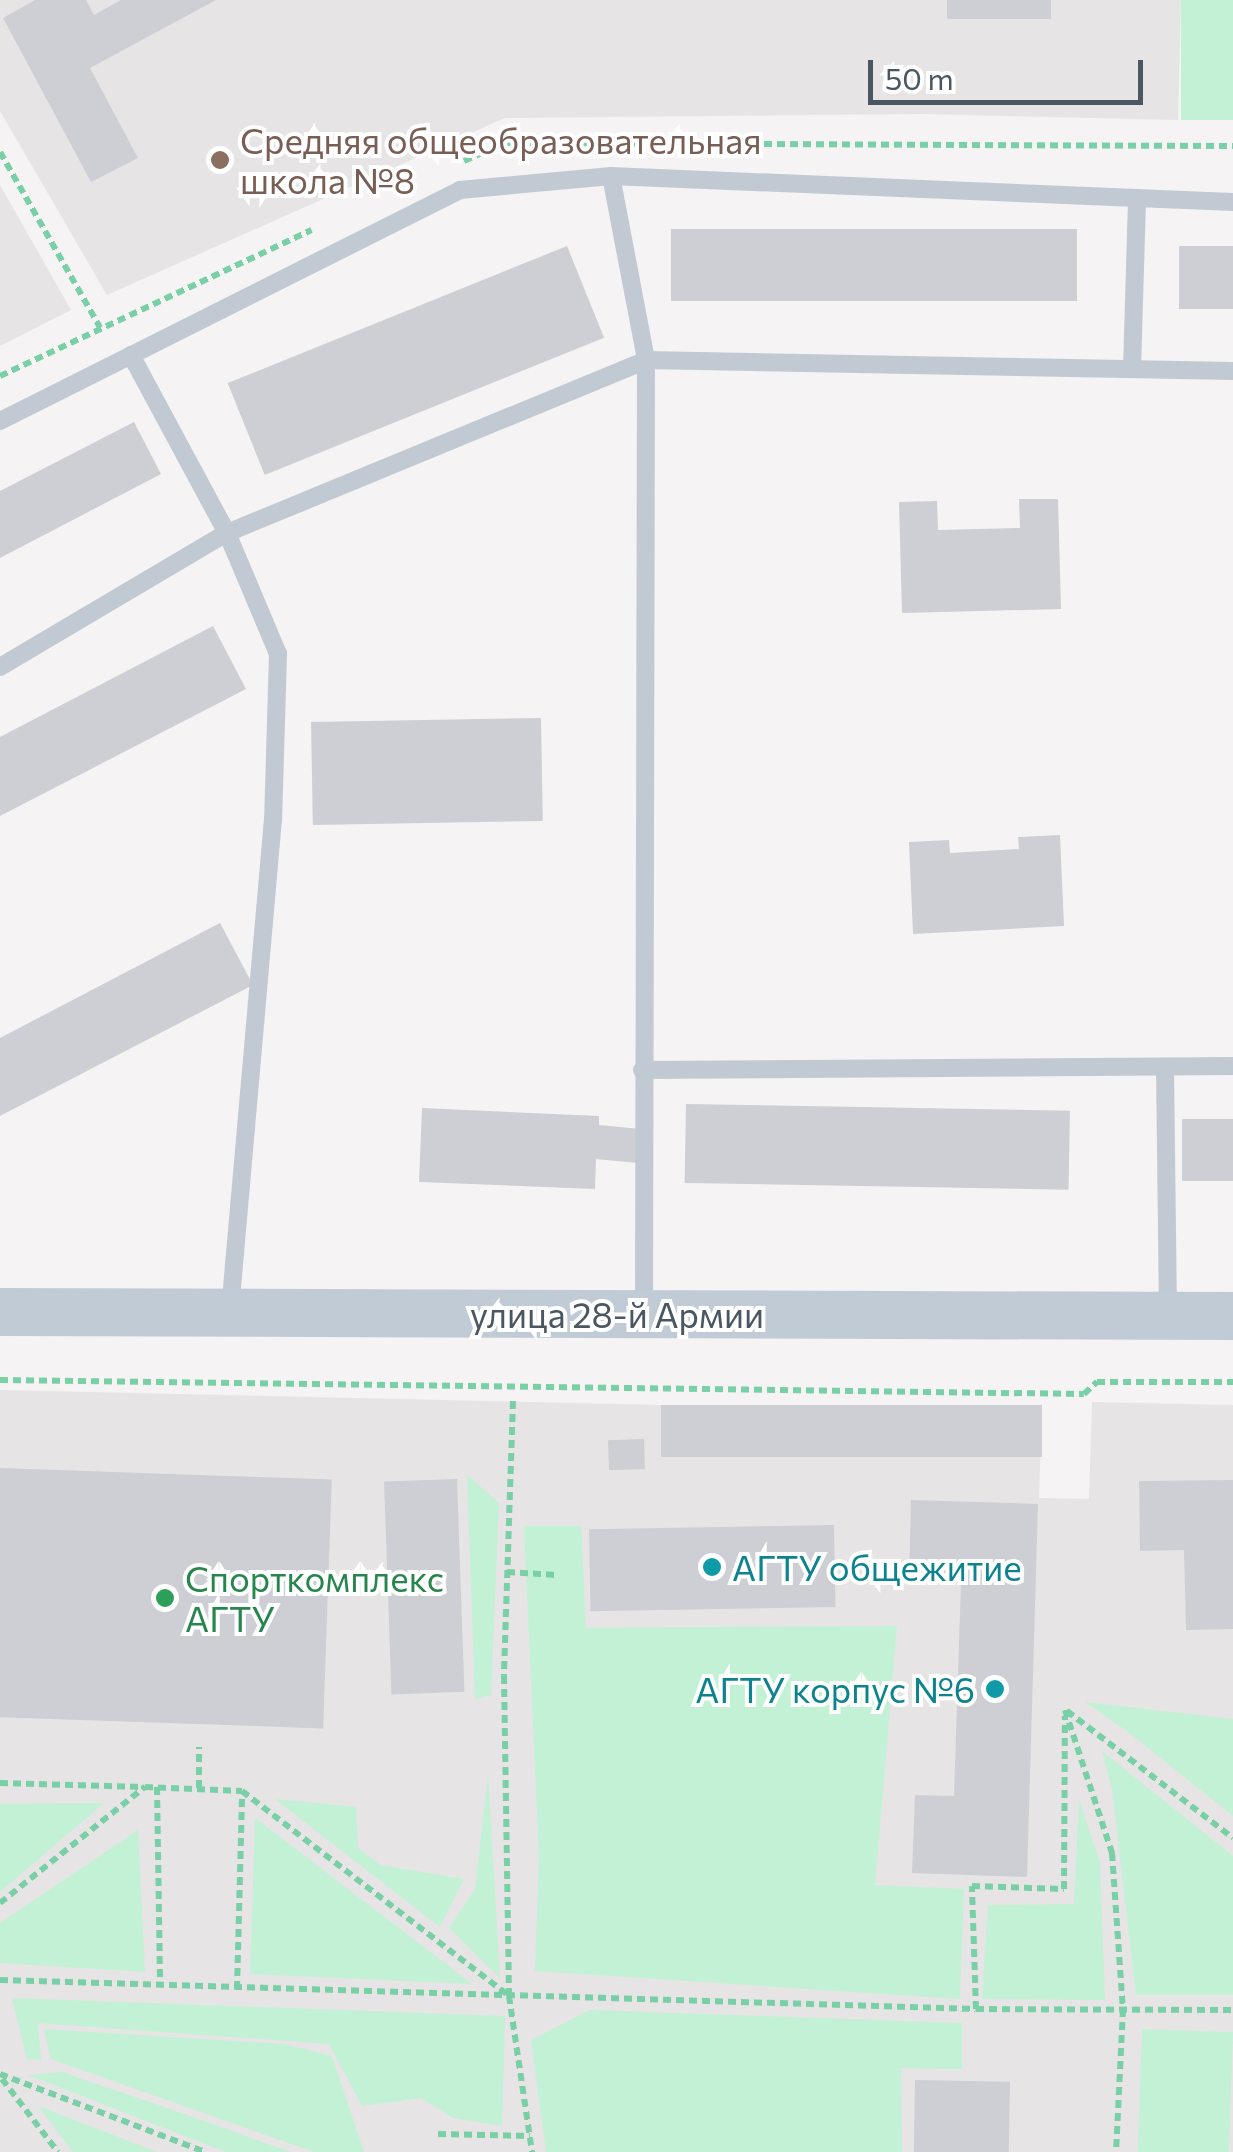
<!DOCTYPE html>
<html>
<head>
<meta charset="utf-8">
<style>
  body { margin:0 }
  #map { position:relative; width:1233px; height:2152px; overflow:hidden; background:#f5f3f3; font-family:Commissioner,sans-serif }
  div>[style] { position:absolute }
  .education>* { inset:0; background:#e6e4e5 }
  .green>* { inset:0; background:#c3f1d5; transform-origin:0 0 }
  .building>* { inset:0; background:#cdcfd5; transform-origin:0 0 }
  .path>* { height:6px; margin-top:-3px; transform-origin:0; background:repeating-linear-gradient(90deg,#7ad0a6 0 8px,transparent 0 13px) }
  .service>* { height:18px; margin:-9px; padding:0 9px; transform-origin:9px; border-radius:9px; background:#c1cad2 }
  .secondary>* { height:48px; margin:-24px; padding:0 24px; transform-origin:24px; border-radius:24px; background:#c1cbd6 }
  .dots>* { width:28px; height:28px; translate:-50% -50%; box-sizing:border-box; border:5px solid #fff; border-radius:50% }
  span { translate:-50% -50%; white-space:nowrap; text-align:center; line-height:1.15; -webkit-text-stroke:8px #fff; paint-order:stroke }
  .education-label { font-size:35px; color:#785e54 }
  .left { translate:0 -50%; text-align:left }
  .street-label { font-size:35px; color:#4a5661 }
  .culture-label { font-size:35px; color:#0d838f }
  .right { translate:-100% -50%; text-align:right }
  .leisure-label { font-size:35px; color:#27864d }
  .scale { position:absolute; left:868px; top:60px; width:275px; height:45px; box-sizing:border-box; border:5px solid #4a5661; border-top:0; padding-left:12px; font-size:30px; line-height:35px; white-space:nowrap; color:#4a5661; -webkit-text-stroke:8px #fff; paint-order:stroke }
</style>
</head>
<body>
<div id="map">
  <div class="education">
    <i style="clip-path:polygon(0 0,1181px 0,1178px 120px,923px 114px,505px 118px,107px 295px,0 111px)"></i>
    <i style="clip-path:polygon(0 185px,71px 310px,0 346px)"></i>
    <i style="clip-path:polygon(0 1390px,661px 1405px,1042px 1406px,1039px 1498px,1089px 1499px,1092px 1402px,1233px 1405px,1233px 2152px,0 2152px)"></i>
  </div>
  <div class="green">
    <i style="left:1181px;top:0;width:52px;height:120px"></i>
    <i style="clip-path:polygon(467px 1475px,499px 1503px,491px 1695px,475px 1699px)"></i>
    <i style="clip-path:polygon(524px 1526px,581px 1526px,586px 1628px,897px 1626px,875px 1885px,964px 1889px,960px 1999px,535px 1971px,539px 1857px)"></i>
    <i style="clip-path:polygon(1085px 1702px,1233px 1719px,1233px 1816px,1127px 1731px)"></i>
    <i style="clip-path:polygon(1102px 1751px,1233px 1856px,1233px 1995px,1136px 1995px,1112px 1789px)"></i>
    <i style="clip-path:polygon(488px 1773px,500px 1978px,449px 1928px,475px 1889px)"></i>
    <i style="clip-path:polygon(275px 1799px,356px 1807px,358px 1848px,380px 1865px,464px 1879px,440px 1927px)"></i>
    <i style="clip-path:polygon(1079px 1799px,1100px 1863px,1105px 2000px,982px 1999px,988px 1905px,1074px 1904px)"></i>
    <i style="clip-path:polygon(104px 1803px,0 1892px,0 1804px)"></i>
    <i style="clip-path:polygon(255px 1818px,472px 1984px,250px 1974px)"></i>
    <i style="clip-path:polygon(138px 1830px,145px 1972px,0 1963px,0 1923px)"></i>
    <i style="clip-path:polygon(12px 1998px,505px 2016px,502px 2126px,453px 2118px,421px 2098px,362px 2106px,329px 2044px,38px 2023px,41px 2060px,27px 2059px)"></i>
    <i style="clip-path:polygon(590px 2010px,962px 2023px,962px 2069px,901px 2068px,902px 2152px,546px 2152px,531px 2040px)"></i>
    <i style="clip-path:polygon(44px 2029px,284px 2044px,332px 2056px,364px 2152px,314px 2152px,51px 2059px)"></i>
    <i style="left:1142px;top:2029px;width:91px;height:123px;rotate:2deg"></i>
    <i style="clip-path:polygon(62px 2072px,213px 2124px,290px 2152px,226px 2152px,28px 2075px)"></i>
    <i style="clip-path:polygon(38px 2106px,157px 2152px,73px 2152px)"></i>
  </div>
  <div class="building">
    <i style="clip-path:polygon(35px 0,86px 0,94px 15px,121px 0,216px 0,90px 68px,138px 158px,91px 182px,3px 18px)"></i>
    <i style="left:947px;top:0;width:104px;height:19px"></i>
    <i style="left:671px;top:229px;width:406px;height:72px"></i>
    <i style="left:567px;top:246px;width:99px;height:366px;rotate:68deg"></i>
    <i style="left:1179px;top:246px;width:54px;height:63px"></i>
    <i style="clip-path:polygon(134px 422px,161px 474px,0 558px,0 491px)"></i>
    <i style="clip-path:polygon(1019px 499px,1058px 499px,1061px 609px,902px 613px,899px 502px,937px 501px,938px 530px,1020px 528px)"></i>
    <i style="clip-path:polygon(213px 626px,246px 689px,0 816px,0 737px)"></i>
    <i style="left:541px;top:718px;width:103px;height:230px;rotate:89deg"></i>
    <i style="clip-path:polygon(1060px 835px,1064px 926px,913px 934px,909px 842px,949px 840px,950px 853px,1019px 849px,1018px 837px)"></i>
    <i style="clip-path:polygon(220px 923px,253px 985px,0 1116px,0 1038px)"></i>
    <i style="left:686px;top:1104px;width:384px;height:79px;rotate:1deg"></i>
    <i style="clip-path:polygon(422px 1108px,599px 1116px,599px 1125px,641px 1129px,638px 1163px,596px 1159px,595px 1189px,419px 1182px)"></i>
    <i style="left:1182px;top:1119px;width:51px;height:62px"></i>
    <i style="left:661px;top:1405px;width:381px;height:52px"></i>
    <i style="left:644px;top:1439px;width:30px;height:36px;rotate:88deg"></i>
    <i style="left:0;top:1468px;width:332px;height:249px;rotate:2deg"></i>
    <i style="left:457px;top:1479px;width:213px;height:73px;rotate:88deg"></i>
    <i style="clip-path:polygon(1233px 1480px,1233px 1629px,1186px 1630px,1184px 1550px,1140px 1551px,1139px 1481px)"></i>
    <i style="clip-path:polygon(911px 1500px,1038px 1504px,1027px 1877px,912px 1873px,915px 1795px,954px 1796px,961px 1583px,909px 1582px)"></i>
    <i style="left:834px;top:1525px;width:82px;height:245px;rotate:89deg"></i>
    <i style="left:915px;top:2080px;width:95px;height:72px;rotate:1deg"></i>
  </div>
  <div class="path">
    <i style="left:0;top:152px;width:202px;rotate:60.3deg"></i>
    <i style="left:464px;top:161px;width:44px;rotate:-24.2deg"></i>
    <i style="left:504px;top:143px;width:729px;rotate:0.24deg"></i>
    <i style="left:0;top:376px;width:344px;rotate:-25.1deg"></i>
    <i style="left:0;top:1380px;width:1084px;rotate:0.74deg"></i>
    <i style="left:1084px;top:1394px;width:18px;rotate:-43deg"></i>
    <i style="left:1097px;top:1382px;width:136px"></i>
    <i style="left:513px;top:1401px;width:275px;rotate:91.9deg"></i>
    <i style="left:504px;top:1676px;width:320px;rotate:89.1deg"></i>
    <i style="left:509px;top:1996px;width:158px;rotate:81.6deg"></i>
    <i style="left:507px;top:1572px;width:49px;rotate:3.5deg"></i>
    <i style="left:1065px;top:1710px;width:151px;rotate:71.8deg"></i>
    <i style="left:1112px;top:1853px;width:156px;rotate:86deg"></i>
    <i style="left:1123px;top:2009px;width:143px;rotate:92.8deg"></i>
    <i style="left:1067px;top:1711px;width:209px;rotate:37.4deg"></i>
    <i style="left:0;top:1783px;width:143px;rotate:1.6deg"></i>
    <i style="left:157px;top:1787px;width:199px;rotate:89.1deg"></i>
    <i style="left:199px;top:1788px;width:41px;rotate:-90deg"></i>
    <i style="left:0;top:1903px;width:186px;rotate:-38.7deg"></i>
    <i style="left:145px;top:1787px;width:97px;rotate:2.4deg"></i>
    <i style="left:242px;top:1791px;width:335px;rotate:37.5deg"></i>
    <i style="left:0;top:1980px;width:976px;rotate:1.7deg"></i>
    <i style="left:976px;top:2009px;width:257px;rotate:0.2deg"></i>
    <i style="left:237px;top:1989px;width:197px;rotate:-88.5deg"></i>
    <i style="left:976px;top:2009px;width:123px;rotate:-91.9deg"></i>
    <i style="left:972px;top:1886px;width:92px;rotate:1.9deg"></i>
    <i style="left:1064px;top:1889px;width:173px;rotate:-89.7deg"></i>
    <i style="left:0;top:2074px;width:219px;rotate:20.8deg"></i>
    <i style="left:2px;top:2079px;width:92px;rotate:52.5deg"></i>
    <i style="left:438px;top:2134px;width:92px;rotate:1.2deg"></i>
  </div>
  <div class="service">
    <i style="left:611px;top:176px;width:187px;rotate:79.2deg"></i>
    <i style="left:646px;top:360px;width:953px;rotate:90.12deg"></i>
    <i style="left:131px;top:355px;width:202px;rotate:61.7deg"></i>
    <i style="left:227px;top:533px;width:131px;rotate:67.1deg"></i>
    <i style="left:278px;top:654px;width:165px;rotate:91.7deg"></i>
    <i style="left:273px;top:819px;width:495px;rotate:95deg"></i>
    <i style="left:1132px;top:369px;width:169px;rotate:-88.3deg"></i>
    <i style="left:0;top:421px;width:515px;rotate:-26.66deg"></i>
    <i style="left:460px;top:190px;width:152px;rotate:-5.3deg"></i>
    <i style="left:611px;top:176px;width:623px;rotate:2.39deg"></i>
    <i style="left:0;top:667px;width:264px;rotate:-30.6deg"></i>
    <i style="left:227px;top:533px;width:453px;rotate:-22.4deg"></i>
    <i style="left:646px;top:360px;width:587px;rotate:1.07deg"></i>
    <i style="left:1165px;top:1068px;width:247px;rotate:89.3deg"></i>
    <i style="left:642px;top:1070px;width:591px;rotate:-0.39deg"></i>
  </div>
  <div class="secondary">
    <i style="left:0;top:1312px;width:1233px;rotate:0.19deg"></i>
  </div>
  <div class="dots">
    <i style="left:220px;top:160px;background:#8d6e63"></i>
    <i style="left:712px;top:1567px;background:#0f9aa8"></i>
    <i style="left:165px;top:1598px;background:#2e9e5b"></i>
    <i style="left:995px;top:1689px;background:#0f9aa8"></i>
  </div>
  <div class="education-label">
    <span class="left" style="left:240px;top:160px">Средняя общеобразовательная<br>школа №8</span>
  </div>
  <div class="street-label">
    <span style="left:617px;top:1314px">улица 28-й Армии</span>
  </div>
  <div class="culture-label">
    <span class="left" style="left:732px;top:1567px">АГТУ общежитие</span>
    <span class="right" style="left:975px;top:1689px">АГТУ корпус №6</span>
  </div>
  <div class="leisure-label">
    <span class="left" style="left:185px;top:1598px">Спорткомплекс<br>АГТУ</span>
  </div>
  <div class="scale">50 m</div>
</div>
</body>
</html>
